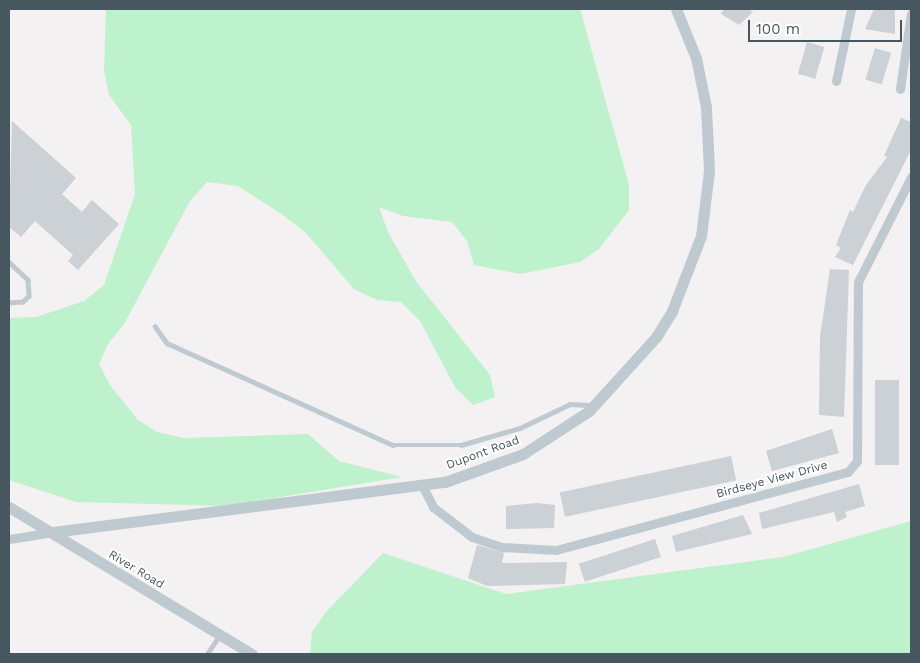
<!DOCTYPE html>
<html>
<head>
<meta charset="utf-8">
<style>
  body { margin:0 }
  #map { position:relative; width:920px; height:663px; overflow:hidden; background:#f3f1f1; font-family:"Work Sans",sans-serif }
  div>[style] { position:absolute }
  .green>* { inset:0; background:#bef2cc }
  .building>* { inset:0; background:#ccd1d5; transform-origin:0 0 }
  .service>* { height:4.5px; margin:-2.25px; padding:0 2.25px; transform-origin:2.25px; border-radius:2.25px; background:#becad0 }
  .minor>* { height:9px; margin:-4.5px; padding:0 4.5px; transform-origin:4.5px; border-radius:4.5px; background:#becad0 }
  .tertiary>* { height:11px; margin:-5.5px; padding:0 5.5px; transform-origin:5.5px; border-radius:5.5px; background:#becad0 }
  span { translate:-50% -50%; white-space:nowrap; text-align:center; line-height:1.15; -webkit-text-stroke:4px #fff; paint-order:stroke }
  .street-label { font-size:12px; color:#47575f }
  .frame { position:absolute; inset:0; border:10px solid #47575f; pointer-events:none }
  .scale { position:absolute; left:748px; top:20px; width:154px; height:22px; box-sizing:border-box; border:2px solid #47575f; border-top:0; padding-left:6px; font-size:15px; line-height:18px; white-space:nowrap; color:#47575f; -webkit-text-stroke:4px #fff; paint-order:stroke }
</style>
</head>
<body>
<div id="map">
  <div class="green">
    <i style="clip-path:polygon(106px 9px,580px 9px,629px 185px,629px 210px,599px 249px,580px 262px,521px 274px,474px 265px,467px 241px,452px 222px,403px 216px,379px 207px,388px 232px,415px 280px,490px 375px,495px 397px,473px 405px,455px 387px,420px 321px,401px 302px,377px 300px,354px 289px,305px 232px,283px 215px,238px 186px,207px 182px,190px 201px,124px 324px,108px 344px,99px 364px,110px 385px,138px 420px,157px 432px,184px 438px,308px 434px,339px 461px,402px 477px,227px 506px,76px 502px,9px 480px,9px 318px,36px 317px,84px 301px,104px 285px,135px 194px,131px 125px,109px 95px,104px 71px)"></i>
    <i style="clip-path:polygon(911px 521px,911px 654px,310px 654px,312px 632px,326px 612px,383px 553px,506px 594px,783px 557px)"></i>
  </div>
  <div class="building">
    <i style="clip-path:polygon(724px 9px,748px 9px,753px 12px,739px 25px,721px 14px)"></i>
    <i style="clip-path:polygon(874px 9px,895px 9px,895px 34px,865px 29px)"></i>
    <i style="left:807px;top:42px;width:18px;height:33px;rotate:16deg"></i>
    <i style="left:875px;top:48px;width:17px;height:33px;rotate:17deg"></i>
    <i style="clip-path:polygon(901px 118px,911px 122px,911px 150px,853px 265px,835px 257px,841px 248px,836px 245px,850px 210px,853px 212px,866px 185px,887px 157px,884px 156px)"></i>
    <i style="clip-path:polygon(12px 121px,76px 178px,62px 194px,82px 212px,92px 200px,119px 224px,78px 270px,68px 261px,73px 255px,35px 221px,21px 237px,9px 227px)"></i>
    <i style="clip-path:polygon(830px 269px,849px 270px,844px 417px,819px 415px,820px 337px)"></i>
    <i style="left:875px;top:380px;width:24px;height:85px"></i>
    <i style="clip-path:polygon(832px 429px,839px 453px,772px 471px,766px 451px)"></i>
    <i style="left:731px;top:456px;width:25px;height:175px;rotate:78deg"></i>
    <i style="clip-path:polygon(859px 484px,865px 506px,845px 512px,847px 517px,837px 522px,834px 512px,762px 529px,759px 513px)"></i>
    <i style="clip-path:polygon(537px 503px,555px 505px,554px 528px,506px 529px,506px 506px)"></i>
    <i style="clip-path:polygon(743px 515px,752px 534px,676px 552px,672px 536px)"></i>
    <i style="left:655px;top:539px;width:19px;height:80px;rotate:72deg"></i>
    <i style="clip-path:polygon(477px 545px,504px 553px,502px 563px,567px 562px,565px 584px,487px 586px,468px 578px)"></i>
  </div>
  <div class="service">
    <i style="left:9px;top:262px;width:26px;rotate:43deg"></i>
    <i style="left:28px;top:280px;width:16px;rotate:86deg"></i>
    <i style="left:29px;top:296px;width:8px;rotate:135deg"></i>
    <i style="left:23px;top:302px;width:14px;rotate:176deg"></i>
    <i style="left:155px;top:326px;width:21px;rotate:55deg"></i>
    <i style="left:167px;top:343px;width:248px;rotate:24.3deg"></i>
    <i style="left:393px;top:445px;width:68px"></i>
    <i style="left:461px;top:445px;width:61px;rotate:-16.1deg"></i>
    <i style="left:520px;top:428px;width:55px;rotate:-25.6deg"></i>
    <i style="left:570px;top:404px;width:22px;rotate:3deg"></i>
    <i style="left:207px;top:654px;width:23px;rotate:-56deg"></i>
  </div>
  <div class="minor">
    <i style="left:836px;top:81px;width:74px;rotate:-78.2deg"></i>
    <i style="left:900px;top:89px;width:76px;rotate:-81.7deg"></i>
    <i style="left:422px;top:485px;width:25px;rotate:63deg"></i>
    <i style="left:433px;top:507px;width:49px;rotate:37.6deg"></i>
    <i style="left:472px;top:537px;width:31px;rotate:19deg"></i>
    <i style="left:501px;top:547px;width:55px;rotate:3.1deg"></i>
    <i style="left:556px;top:550px;width:302px;rotate:-15deg"></i>
    <i style="left:848px;top:472px;width:14px;rotate:-51deg"></i>
    <i style="left:857px;top:461px;width:179px;rotate:-89.7deg"></i>
    <i style="left:858px;top:282px;width:118px;rotate:-63.2deg"></i>
    <i style="left:9px;top:539px;width:45px;rotate:-9deg"></i>
  </div>
  <div class="tertiary">
    <i style="left:9px;top:507px;width:284px;rotate:31.2deg"></i>
    <i style="left:53px;top:532px;width:395px;rotate:-7.3deg"></i>
    <i style="left:445px;top:482px;width:83px;rotate:-19.7deg"></i>
    <i style="left:523px;top:454px;width:79px;rotate:-33.1deg"></i>
    <i style="left:589px;top:411px;width:100px;rotate:-47.8deg"></i>
    <i style="left:656px;top:337px;width:31px;rotate:-58deg"></i>
    <i style="left:672px;top:311px;width:80px;rotate:-68.9deg"></i>
    <i style="left:701px;top:236px;width:65px;rotate:-83deg"></i>
    <i style="left:709px;top:171px;width:64px;rotate:-92.7deg"></i>
    <i style="left:706px;top:107px;width:50px;rotate:-101.5deg"></i>
    <i style="left:696px;top:58px;width:53px;rotate:-112.2deg"></i>
  </div>
  <div class="street-label">
    <span style="left:483px;top:453px;rotate:-20deg">Dupont Road</span>
    <span style="left:772px;top:480px;rotate:-15deg">Birdseye View Drive</span>
    <span style="left:136px;top:570px;rotate:31deg">River Road</span>
  </div>
  <div class="frame"></div>
  <div class="scale">100 m</div>
</div>
</body>
</html>
